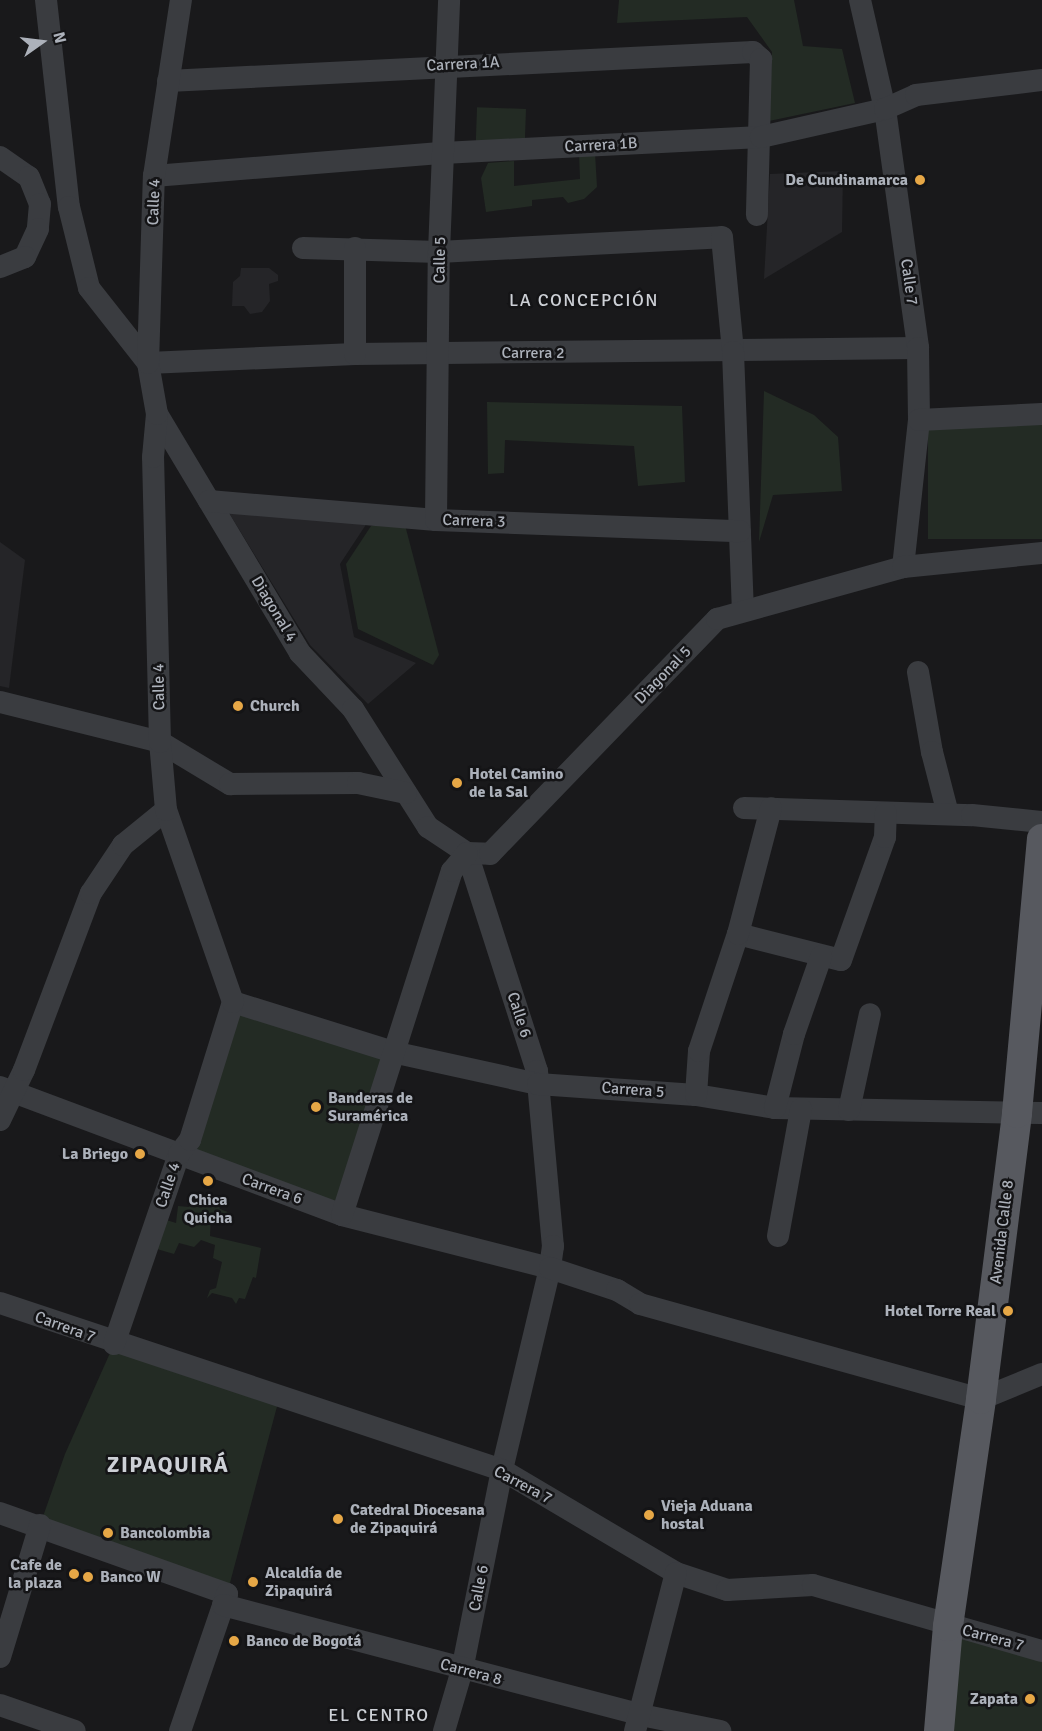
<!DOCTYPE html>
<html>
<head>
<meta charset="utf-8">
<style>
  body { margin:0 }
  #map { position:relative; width:1042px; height:1731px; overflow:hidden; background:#19191b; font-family:Signika,sans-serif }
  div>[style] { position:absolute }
  .built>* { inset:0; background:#252528 }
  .green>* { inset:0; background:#232b24; transform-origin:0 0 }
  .minor>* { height:22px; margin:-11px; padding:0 11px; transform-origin:11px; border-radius:11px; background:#3a3c40 }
  .major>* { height:30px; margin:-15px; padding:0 15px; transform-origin:15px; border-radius:15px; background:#57595f }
  .dots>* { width:16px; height:16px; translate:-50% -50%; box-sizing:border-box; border:3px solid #141416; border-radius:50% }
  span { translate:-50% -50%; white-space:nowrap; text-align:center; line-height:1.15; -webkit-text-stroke:5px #141416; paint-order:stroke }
  .street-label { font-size:16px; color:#acb1ba }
  .poi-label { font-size:16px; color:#acb1ba; font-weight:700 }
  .right { translate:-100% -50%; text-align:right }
  .left { translate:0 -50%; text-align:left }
  .neighbourhood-label { font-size:18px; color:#cdd0d6; letter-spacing:1.5px }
  .district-label { font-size:22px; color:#cdd0d6; font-weight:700; letter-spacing:1.5px }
  .north { position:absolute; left:12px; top:12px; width:60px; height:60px; -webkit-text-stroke:4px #141416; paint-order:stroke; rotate:76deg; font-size:16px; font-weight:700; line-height:24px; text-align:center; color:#acb1ba }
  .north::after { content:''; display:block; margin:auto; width:21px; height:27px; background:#acb1ba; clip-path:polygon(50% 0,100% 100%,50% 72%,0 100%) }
</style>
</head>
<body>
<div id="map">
  <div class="built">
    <i style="clip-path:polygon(843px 171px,842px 232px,764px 279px,770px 174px)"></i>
    <i style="clip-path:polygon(241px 268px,269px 268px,278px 275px,278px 281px,269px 284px,270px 301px,262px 312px,250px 314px,244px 306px,232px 306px,233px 282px,240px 276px)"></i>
    <i style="clip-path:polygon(226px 508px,369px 520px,340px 564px,354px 637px,416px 663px,368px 704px,310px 645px)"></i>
    <i style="clip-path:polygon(0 542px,25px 560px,9px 688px,0 686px)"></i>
  </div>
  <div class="green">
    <i style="clip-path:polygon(619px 0,794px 0,803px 46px,842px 49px,855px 103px,769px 121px,772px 52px,747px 17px,617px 23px)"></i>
    <i style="left:526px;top:109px;width:35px;height:49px;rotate:92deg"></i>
    <i style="clip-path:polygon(579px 153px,595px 153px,597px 187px,584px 199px,568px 203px,563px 197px,532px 200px,532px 206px,486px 212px,481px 178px,488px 163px,514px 161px,514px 186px,580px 179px)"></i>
    <i style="clip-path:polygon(764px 391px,814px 415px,838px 437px,842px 491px,773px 495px,759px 542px)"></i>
    <i style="clip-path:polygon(487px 402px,682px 406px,685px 482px,638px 486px,634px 446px,505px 440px,504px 473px,488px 474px)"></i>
    <i style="left:1042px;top:422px;width:117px;height:114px;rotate:90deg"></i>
    <i style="clip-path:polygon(382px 523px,405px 525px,439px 655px,433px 665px,358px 629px,346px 564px,371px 526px)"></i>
    <i style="left:236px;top:1006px;width:164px;height:155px;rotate:18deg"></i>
    <i style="clip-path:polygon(192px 1194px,218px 1202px,220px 1209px,230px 1213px,229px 1220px,211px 1215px,210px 1236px,261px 1248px,256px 1278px,253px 1277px,245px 1299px,239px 1298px,236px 1304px,232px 1298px,212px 1293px,207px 1298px,210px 1290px,216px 1288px,222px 1262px,213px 1258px,215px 1245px,201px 1240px,194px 1247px,179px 1243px,174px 1254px,150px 1247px,160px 1218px,176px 1223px,178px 1206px,189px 1207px)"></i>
    <i style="clip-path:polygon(114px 1344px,279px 1399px,227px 1594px,40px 1525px,65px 1454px)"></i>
    <i style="clip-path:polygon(956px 1627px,1042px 1654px,1042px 1731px,945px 1731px)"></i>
  </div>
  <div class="minor">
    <i style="left:46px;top:0;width:208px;rotate:83.7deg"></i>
    <i style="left:69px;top:207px;width:83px;rotate:76.1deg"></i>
    <i style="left:89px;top:288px;width:95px;rotate:51.8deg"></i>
    <i style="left:148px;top:363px;width:207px;rotate:-2.5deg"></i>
    <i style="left:355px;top:354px;width:563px;rotate:-0.61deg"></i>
    <i style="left:860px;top:0;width:112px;rotate:77.1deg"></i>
    <i style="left:885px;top:109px;width:241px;rotate:82.1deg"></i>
    <i style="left:918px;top:348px;width:72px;rotate:89.2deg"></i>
    <i style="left:919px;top:420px;width:148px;rotate:96.2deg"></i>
    <i style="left:168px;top:81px;width:586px;rotate:-2.84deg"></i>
    <i style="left:753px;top:52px;width:11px;rotate:41deg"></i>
    <i style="left:761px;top:59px;width:156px;rotate:91.5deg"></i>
    <i style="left:0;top:157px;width:35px;rotate:35deg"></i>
    <i style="left:29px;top:177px;width:29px;rotate:68deg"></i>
    <i style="left:40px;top:204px;width:25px;rotate:95deg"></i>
    <i style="left:38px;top:229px;width:31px;rotate:115deg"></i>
    <i style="left:25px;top:257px;width:27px;rotate:158deg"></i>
    <i style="left:154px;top:176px;width:290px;rotate:-4.6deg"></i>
    <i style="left:443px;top:153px;width:318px;rotate:-2.9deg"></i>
    <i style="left:761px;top:137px;width:127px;rotate:-12.7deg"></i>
    <i style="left:885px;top:109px;width:34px;rotate:-24deg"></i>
    <i style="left:916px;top:95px;width:127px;rotate:-6.8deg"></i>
    <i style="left:303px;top:248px;width:136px;rotate:1.7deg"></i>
    <i style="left:439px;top:252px;width:283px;rotate:-3deg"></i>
    <i style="left:722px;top:237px;width:116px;rotate:84.5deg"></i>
    <i style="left:733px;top:352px;width:259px;rotate:87.8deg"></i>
    <i style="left:355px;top:354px;width:106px;rotate:-90deg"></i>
    <i style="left:157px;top:414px;width:279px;rotate:59.1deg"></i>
    <i style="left:300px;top:653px;width:77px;rotate:46.6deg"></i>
    <i style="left:353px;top:709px;width:140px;rotate:57.6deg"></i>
    <i style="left:428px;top:827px;width:47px;rotate:33.7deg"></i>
    <i style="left:467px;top:853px;width:229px;rotate:72.2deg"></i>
    <i style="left:537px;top:1071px;width:176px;rotate:84.8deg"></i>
    <i style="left:553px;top:1246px;width:22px;rotate:98deg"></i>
    <i style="left:550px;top:1268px;width:208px;rotate:103.4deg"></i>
    <i style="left:502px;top:1470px;width:204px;rotate:101.3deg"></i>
    <i style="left:462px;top:1670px;width:64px;rotate:106.4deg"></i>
    <i style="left:919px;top:420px;width:123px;rotate:-2.8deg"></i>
    <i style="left:209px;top:501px;width:228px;rotate:4.8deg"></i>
    <i style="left:436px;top:520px;width:304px;rotate:2.1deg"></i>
    <i style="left:436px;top:520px;width:268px;rotate:-89.4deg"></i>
    <i style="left:439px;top:252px;width:252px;rotate:-87.7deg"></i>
    <i style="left:918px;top:672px;width:81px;rotate:80.1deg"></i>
    <i style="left:932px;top:752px;width:64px;rotate:75.5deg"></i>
    <i style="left:0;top:702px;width:165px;rotate:14deg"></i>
    <i style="left:160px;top:742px;width:82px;rotate:31deg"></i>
    <i style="left:230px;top:784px;width:128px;rotate:-0.4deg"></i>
    <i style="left:358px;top:783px;width:49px;rotate:11.8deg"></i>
    <i style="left:744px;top:808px;width:228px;rotate:1.8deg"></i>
    <i style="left:972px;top:815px;width:70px;rotate:5.7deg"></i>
    <i style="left:467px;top:853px;width:23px;rotate:2deg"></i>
    <i style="left:490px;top:854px;width:327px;rotate:-46deg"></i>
    <i style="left:717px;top:619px;width:193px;rotate:-15.6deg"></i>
    <i style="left:903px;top:567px;width:140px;rotate:-5.8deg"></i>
    <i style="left:738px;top:934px;width:106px;rotate:14.2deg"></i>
    <i style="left:841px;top:960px;width:131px;rotate:-70.3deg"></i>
    <i style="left:885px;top:837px;width:24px;rotate:-88deg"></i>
    <i style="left:233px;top:1002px;width:172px;rotate:17.3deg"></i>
    <i style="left:397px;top:1053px;width:144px;rotate:12.4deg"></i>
    <i style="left:538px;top:1084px;width:158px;rotate:4deg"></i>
    <i style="left:696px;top:1095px;width:80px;rotate:9.3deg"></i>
    <i style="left:775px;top:1108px;width:267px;rotate:1.1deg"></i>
    <i style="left:0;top:1087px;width:365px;rotate:20.5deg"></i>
    <i style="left:342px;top:1215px;width:215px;rotate:14.3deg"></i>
    <i style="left:550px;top:1268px;width:71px;rotate:18.2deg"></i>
    <i style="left:617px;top:1290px;width:27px;rotate:31deg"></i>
    <i style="left:640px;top:1304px;width:354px;rotate:15.6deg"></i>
    <i style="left:981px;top:1399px;width:66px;rotate:-22.3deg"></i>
    <i style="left:696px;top:1095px;width:44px;rotate:-86.1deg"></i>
    <i style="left:699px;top:1051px;width:123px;rotate:-71.6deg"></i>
    <i style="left:738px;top:934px;width:130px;rotate:-75.3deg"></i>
    <i style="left:775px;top:1108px;width:76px;rotate:-75.6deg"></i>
    <i style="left:794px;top:1034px;width:82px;rotate:-70.7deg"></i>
    <i style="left:849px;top:1110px;width:98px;rotate:-77.7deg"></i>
    <i style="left:0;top:1120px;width:55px;rotate:-64.4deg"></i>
    <i style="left:24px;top:1070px;width:189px;rotate:-69.3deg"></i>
    <i style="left:91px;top:893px;width:58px;rotate:-56.3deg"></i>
    <i style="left:123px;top:845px;width:55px;rotate:-39.1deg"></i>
    <i style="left:342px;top:1215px;width:361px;rotate:-72.3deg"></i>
    <i style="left:452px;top:871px;width:23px;rotate:-50deg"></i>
    <i style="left:778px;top:1236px;width:129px;rotate:-79.7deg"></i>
    <i style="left:0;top:1303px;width:529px;rotate:18.4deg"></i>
    <i style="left:502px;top:1470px;width:202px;rotate:30.6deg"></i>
    <i style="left:676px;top:1573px;width:54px;rotate:18.4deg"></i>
    <i style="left:727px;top:1590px;width:86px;rotate:-3.3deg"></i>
    <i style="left:813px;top:1585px;width:238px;rotate:16.1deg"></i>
    <i style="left:114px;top:1344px;width:201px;rotate:-71.1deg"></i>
    <i style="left:179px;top:1154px;width:18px;rotate:-52deg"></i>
    <i style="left:190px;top:1140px;width:145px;rotate:-72.7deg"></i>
    <i style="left:233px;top:1002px;width:203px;rotate:-109.2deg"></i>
    <i style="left:166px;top:810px;width:68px;rotate:-95deg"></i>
    <i style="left:160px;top:742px;width:285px;rotate:-91.4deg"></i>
    <i style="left:153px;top:457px;width:43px;rotate:-84.7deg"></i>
    <i style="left:157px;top:414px;width:52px;rotate:-100deg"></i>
    <i style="left:148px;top:363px;width:187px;rotate:-88.2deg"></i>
    <i style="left:154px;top:176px;width:178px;rotate:-81.3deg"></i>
    <i style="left:0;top:1513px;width:241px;rotate:19.6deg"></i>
    <i style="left:227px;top:1594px;width:145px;rotate:108.9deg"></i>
    <i style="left:223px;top:1605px;width:432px;rotate:14.7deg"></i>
    <i style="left:641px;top:1715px;width:81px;rotate:11.4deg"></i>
    <i style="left:0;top:1657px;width:138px;rotate:-73.1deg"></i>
    <i style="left:0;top:1705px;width:79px;rotate:19.1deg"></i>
    <i style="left:635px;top:1731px;width:163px;rotate:-75.5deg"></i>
  </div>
  <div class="major">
    <i style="left:939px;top:1731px;width:105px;rotate:-85.1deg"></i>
    <i style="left:948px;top:1626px;width:229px;rotate:-81.7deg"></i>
    <i style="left:981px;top:1399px;width:288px;rotate:-82.8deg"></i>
    <i style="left:1017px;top:1113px;width:275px;rotate:-84.8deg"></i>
  </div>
  <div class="dots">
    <i style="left:920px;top:180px;background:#e6a746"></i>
    <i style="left:238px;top:706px;background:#e6a746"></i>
    <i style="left:457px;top:783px;background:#e6a746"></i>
    <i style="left:316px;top:1107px;background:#e6a746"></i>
    <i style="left:140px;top:1154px;background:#e6a746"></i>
    <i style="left:208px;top:1181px;background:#e6a746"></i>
    <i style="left:1008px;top:1311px;background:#e6a746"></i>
    <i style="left:649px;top:1515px;background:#e6a746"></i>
    <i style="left:338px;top:1519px;background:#e6a746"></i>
    <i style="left:108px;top:1533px;background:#e6a746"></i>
    <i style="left:74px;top:1574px;background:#e6a746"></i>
    <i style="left:88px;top:1577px;background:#e6a746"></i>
    <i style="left:253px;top:1582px;background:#e6a746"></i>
    <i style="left:234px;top:1641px;background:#e6a746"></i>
    <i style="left:1030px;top:1699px;background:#e6a746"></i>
  </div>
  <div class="street-label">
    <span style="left:463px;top:64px;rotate:-3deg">Carrera 1A</span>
    <span style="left:601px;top:145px;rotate:-3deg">Carrera 1B</span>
    <span style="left:154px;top:202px;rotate:-88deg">Calle 4</span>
    <span style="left:440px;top:260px;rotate:-89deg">Calle 5</span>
    <span style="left:909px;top:282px;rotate:82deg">Calle 7</span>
    <span style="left:533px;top:353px">Carrera 2</span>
    <span style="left:474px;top:521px;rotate:2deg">Carrera 3</span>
    <span style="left:274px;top:609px;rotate:59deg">Diagonal 4</span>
    <span style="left:663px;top:675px;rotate:-46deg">Diagonal 5</span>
    <span style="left:159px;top:687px;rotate:-91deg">Calle 4</span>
    <span style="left:519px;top:1015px;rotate:72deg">Calle 6</span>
    <span style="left:633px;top:1090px;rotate:4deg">Carrera 5</span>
    <span style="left:168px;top:1185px;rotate:-71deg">Calle 4</span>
    <span style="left:272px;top:1189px;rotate:20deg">Carrera 6</span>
    <span style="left:1002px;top:1232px;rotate:-83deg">Avenida Calle 8</span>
    <span style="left:65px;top:1327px;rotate:20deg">Carrera 7</span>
    <span style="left:523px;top:1485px;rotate:28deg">Carrera 7</span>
    <span style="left:479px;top:1588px;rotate:-79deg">Calle 6</span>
    <span style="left:993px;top:1638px;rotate:15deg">Carrera 7</span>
    <span style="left:471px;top:1672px;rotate:15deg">Carrera 8</span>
  </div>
  <div class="poi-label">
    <span class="right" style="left:908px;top:180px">De Cundinamarca</span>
    <span class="left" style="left:250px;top:706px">Church</span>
    <span class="left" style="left:469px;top:783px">Hotel Camino<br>de la Sal</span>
    <span class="left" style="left:328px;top:1107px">Banderas de<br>Suramérica</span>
    <span class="right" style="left:128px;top:1154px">La Briego</span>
    <span style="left:208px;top:1209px">Chica<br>Quicha</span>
    <span class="right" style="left:996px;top:1311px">Hotel Torre Real</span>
    <span class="left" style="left:661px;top:1515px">Vieja Aduana<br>hostal</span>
    <span class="left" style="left:350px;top:1519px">Catedral Diocesana<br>de Zipaquirá</span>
    <span class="left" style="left:120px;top:1533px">Bancolombia</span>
    <span class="right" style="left:62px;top:1574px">Cafe de<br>la plaza</span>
    <span class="left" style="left:265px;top:1582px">Alcaldía de<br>Zipaquirá</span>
    <span class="left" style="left:100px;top:1577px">Banco W</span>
    <span class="left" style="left:246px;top:1641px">Banco de Bogotá</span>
    <span class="right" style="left:1018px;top:1699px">Zapata</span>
  </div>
  <div class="neighbourhood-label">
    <span style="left:584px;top:300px">LA CONCEPCIÓN</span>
    <span style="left:379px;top:1715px">EL CENTRO</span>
  </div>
  <div class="district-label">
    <span style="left:168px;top:1465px">ZIPAQUIRÁ</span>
  </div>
  <div class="north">N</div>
</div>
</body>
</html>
